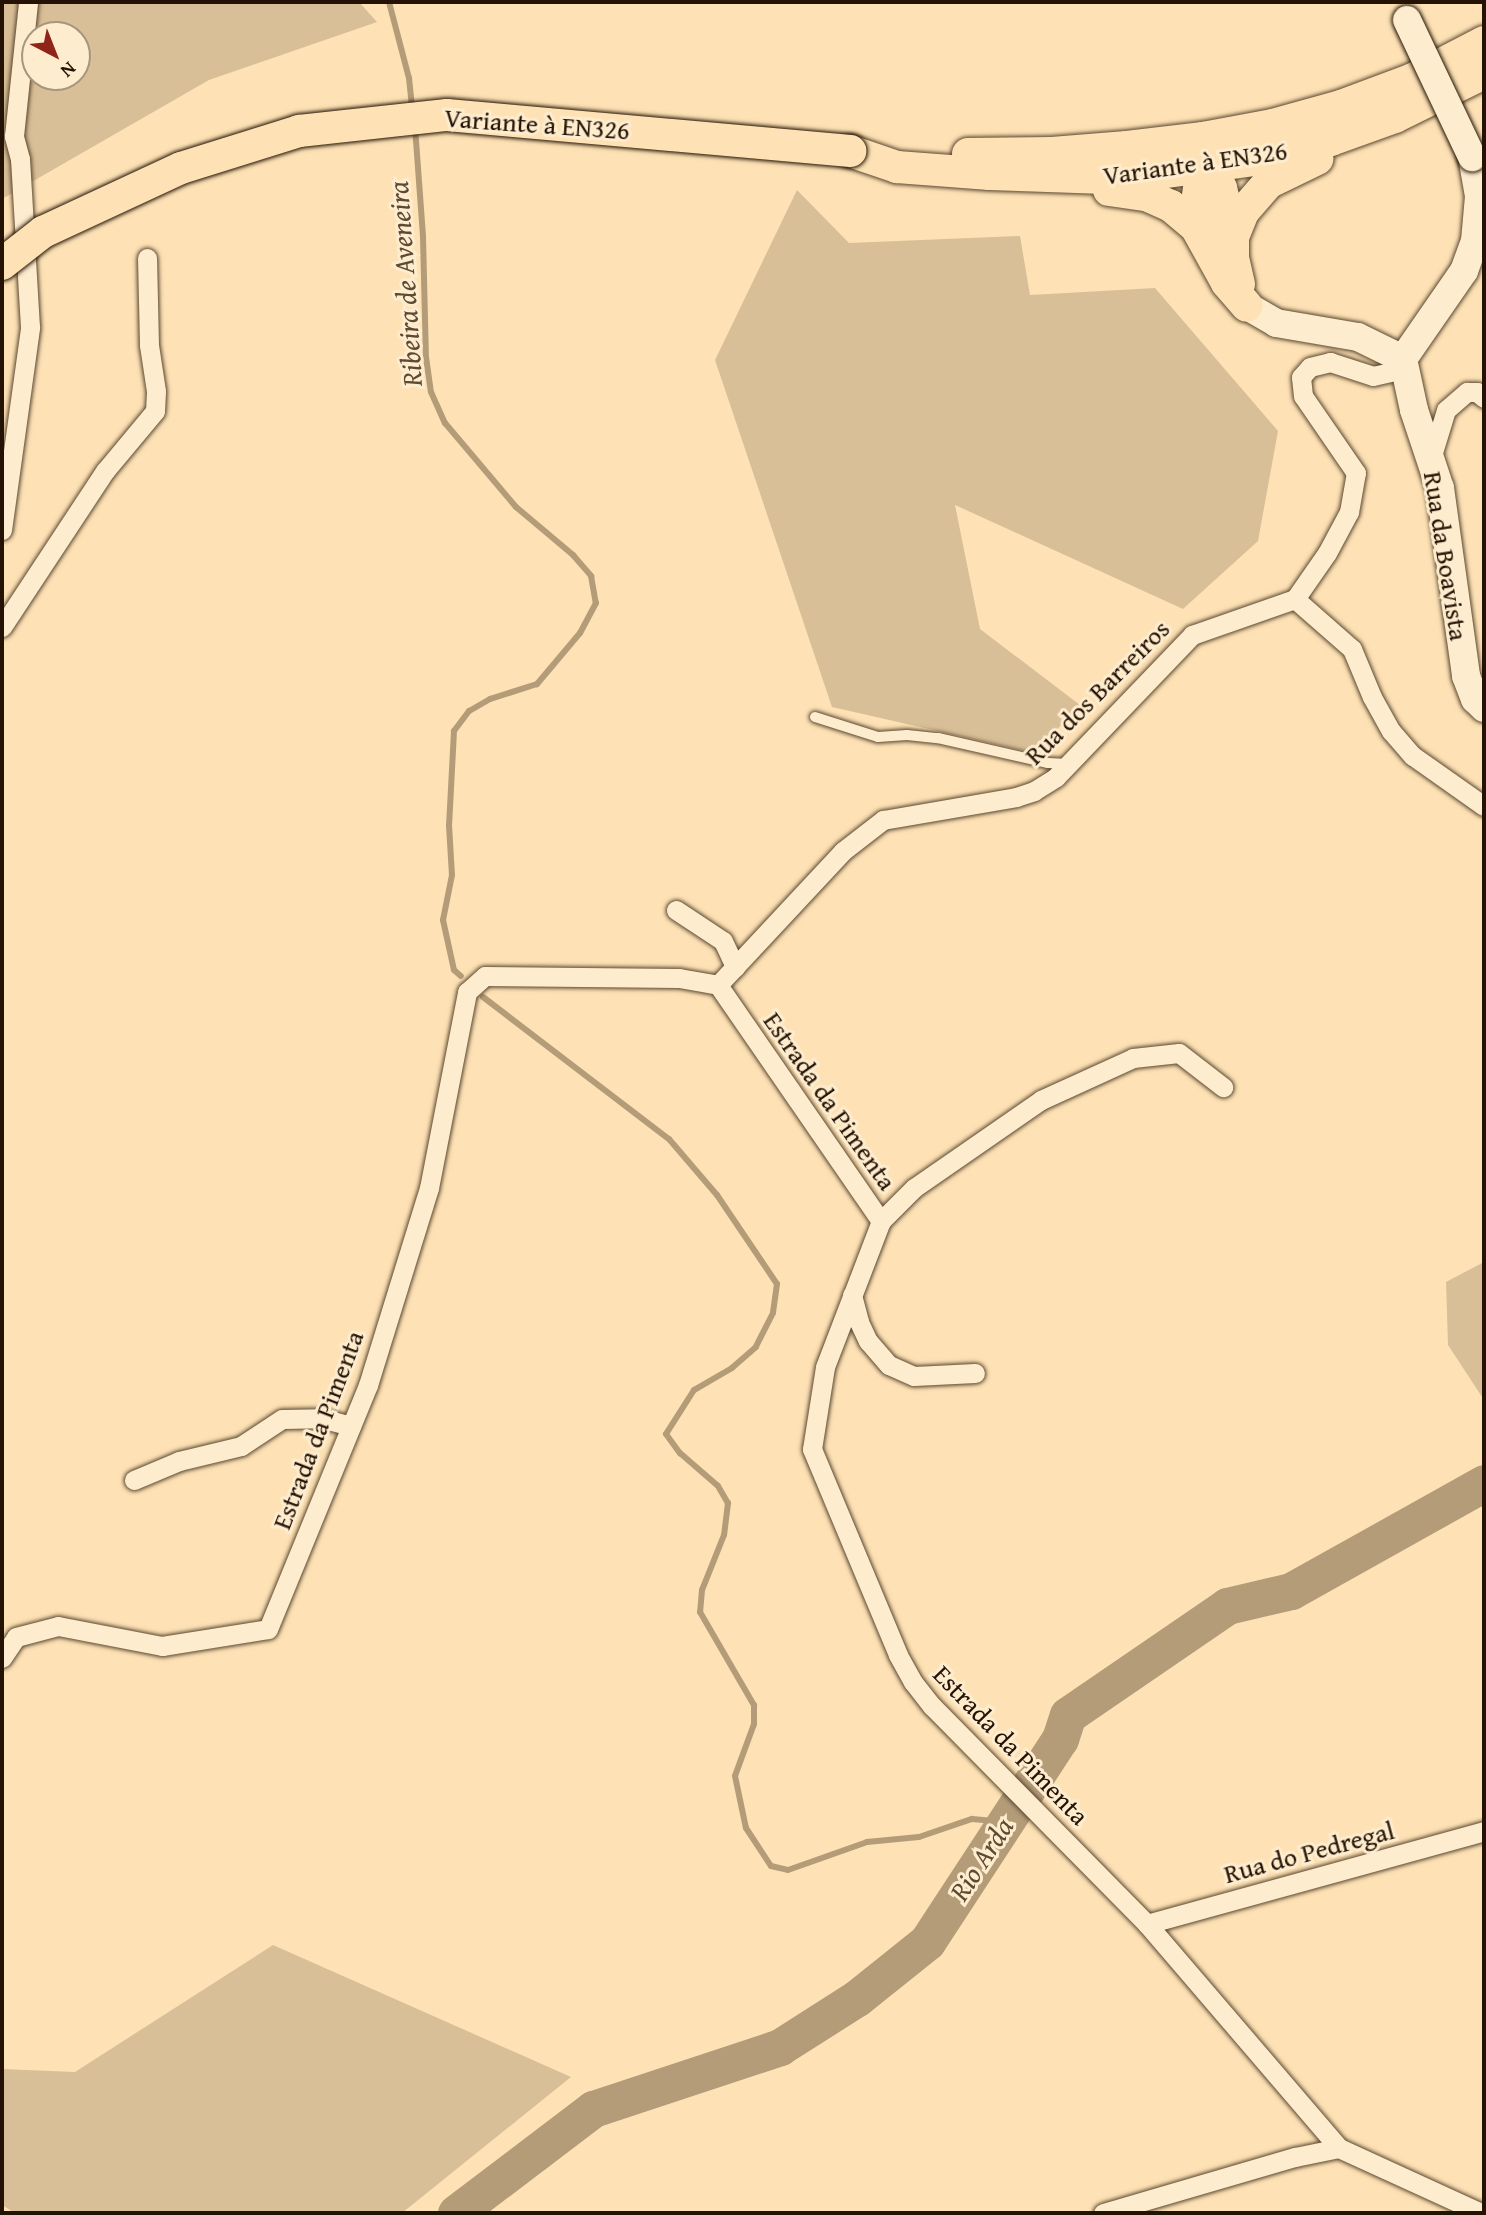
<!DOCTYPE html>
<html>
<head>
<meta charset="utf-8">
<style>
  body { margin:0 }
  #map { position:relative; width:1486px; height:2215px; overflow:hidden; background:#fee2b5; font-family:"Gentium Book Plus",serif }
  div>[style] { position:absolute }
  .green>* { inset:0; background:#d9bf97 }
  .stream>* { height:6px; margin:-3px; padding:0 3px; transform-origin:3px; border-radius:3px; background:#b49c79 }
  .river>* { height:37px; margin:-18.5px; padding:0 18.5px; transform-origin:18.5px; border-radius:18.5px; background:#b49c79 }
  .roads { filter:drop-shadow(0 0 2px #5a4730) drop-shadow(0 0 2px #5a4730) }
  .lane>* { height:10px; margin:-5px; padding:0 5px; transform-origin:5px; border-radius:5px; background:#feeccf }
  .street>* { height:19px; margin:-9.5px; padding:0 9.5px; transform-origin:9.5px; border-radius:9.5px; background:#feeccf }
  .secondary>* { height:28px; margin:-14px; padding:0 14px; transform-origin:14px; border-radius:14px; background:#feeccf }
  .primary>* { height:32px; margin:-16px; padding:0 16px; transform-origin:16px; border-radius:16px; background:#fee2b5 }
  .bridges { filter:drop-shadow(0 0 2px #241304) drop-shadow(0 0 2px #241304) }
  .secondary-bridge>* { height:28px; margin:-14px; padding:0 14px; transform-origin:14px; border-radius:14px; background:#feeccf }
  .primary-bridge>* { height:32px; margin:-16px; padding:0 16px; transform-origin:16px; border-radius:16px; background:#fee2b5 }
  span { translate:-50% -50%; white-space:nowrap; text-align:center; line-height:1.15; -webkit-text-stroke:6px #feeccf; paint-order:stroke }
  .street-label { font-size:26px; color:#241304 }
  .water-label { font-size:28px; color:#5e4a33; font-style:italic }
  .frame { position:absolute; inset:0; border:4px solid #241304; pointer-events:none }
  .north { position:absolute; left:21px; top:21px; width:70px; height:70px; box-sizing:border-box; background:#feeccf; border:2px solid #a7957e; border-radius:50%; rotate:138deg; font-size:19px; font-weight:700; line-height:28px; text-align:center; color:#241304 }
  .north::after { content:''; display:block; margin:auto; width:24px; height:32px; background:#8f2418; clip-path:polygon(50% 0,100% 100%,50% 72%,0 100%) }
</style>
</head>
<body>
<div id="map">
  <div class="green">
    <i style="clip-path:polygon(evenodd,2px 2px,359px 2px,377px 22px,209px 80px,2px 199px,2px 2px,35px 35px,77px 35px,77px 77px,35px 77px,35px 35px)"></i>
    <i style="clip-path:polygon(797px 190px,849px 243px,1020px 236px,1030px 295px,1155px 288px,1278px 431px,1258px 541px,1183px 609px,955px 505px,980px 629px,1080px 705px,1035px 753px,832px 707px,715px 360px)"></i>
    <i style="clip-path:polygon(1484px 1262px,1484px 1400px,1448px 1345px,1446px 1282px)"></i>
    <i style="clip-path:polygon(273px 1945px,571px 2077px,402px 2213px,15px 2213px,2px 2205px,2px 2069px,75px 2072px)"></i>
  </div>
  <div class="stream">
    <i style="left:389px;top:2px;width:79px;rotate:75.3deg"></i>
    <i style="left:409px;top:78px;width:31px;rotate:84deg"></i>
    <i style="left:415px;top:127px;width:110px;rotate:85.8deg"></i>
    <i style="left:423px;top:237px;width:120px;rotate:88.6deg"></i>
    <i style="left:426px;top:357px;width:35px;rotate:82deg"></i>
    <i style="left:431px;top:392px;width:34px;rotate:66deg"></i>
    <i style="left:445px;top:423px;width:110px;rotate:49.8deg"></i>
    <i style="left:516px;top:507px;width:75px;rotate:40.1deg"></i>
    <i style="left:573px;top:555px;width:28px;rotate:49deg"></i>
    <i style="left:591px;top:576px;width:27px;rotate:80deg"></i>
    <i style="left:596px;top:603px;width:34px;rotate:118deg"></i>
    <i style="left:580px;top:633px;width:67px;rotate:130.1deg"></i>
    <i style="left:537px;top:684px;width:49px;rotate:162.3deg"></i>
    <i style="left:490px;top:699px;width:24px;rotate:150deg"></i>
    <i style="left:469px;top:711px;width:25px;rotate:127deg"></i>
    <i style="left:454px;top:731px;width:94px;rotate:93deg"></i>
    <i style="left:449px;top:825px;width:50px;rotate:86.6deg"></i>
    <i style="left:452px;top:875px;width:46px;rotate:101.3deg"></i>
    <i style="left:443px;top:920px;width:51px;rotate:77.6deg"></i>
    <i style="left:454px;top:970px;width:9px;rotate:41deg"></i>
    <i style="left:483px;top:997px;width:234px;rotate:37.4deg"></i>
    <i style="left:669px;top:1139px;width:74px;rotate:49.4deg"></i>
    <i style="left:717px;top:1195px;width:107px;rotate:56deg"></i>
    <i style="left:777px;top:1284px;width:29px;rotate:98deg"></i>
    <i style="left:773px;top:1313px;width:38px;rotate:117deg"></i>
    <i style="left:756px;top:1347px;width:32px;rotate:139deg"></i>
    <i style="left:732px;top:1368px;width:44px;rotate:149.9deg"></i>
    <i style="left:694px;top:1390px;width:52px;rotate:122.5deg"></i>
    <i style="left:666px;top:1434px;width:24px;rotate:54deg"></i>
    <i style="left:680px;top:1453px;width:50px;rotate:41deg"></i>
    <i style="left:718px;top:1486px;width:20px;rotate:60deg"></i>
    <i style="left:728px;top:1503px;width:32px;rotate:97deg"></i>
    <i style="left:724px;top:1535px;width:59px;rotate:111.8deg"></i>
    <i style="left:702px;top:1590px;width:22px;rotate:95deg"></i>
    <i style="left:700px;top:1612px;width:108px;rotate:59.9deg"></i>
    <i style="left:754px;top:1705px;width:19px;rotate:90deg"></i>
    <i style="left:754px;top:1724px;width:55px;rotate:110.1deg"></i>
    <i style="left:735px;top:1776px;width:53px;rotate:78.1deg"></i>
    <i style="left:746px;top:1828px;width:45px;rotate:56.7deg"></i>
    <i style="left:771px;top:1866px;width:17px;rotate:13deg"></i>
    <i style="left:788px;top:1870px;width:84px;rotate:-19.5deg"></i>
    <i style="left:867px;top:1842px;width:52px;rotate:-5.5deg"></i>
    <i style="left:919px;top:1837px;width:56px;rotate:-18.8deg"></i>
    <i style="left:972px;top:1819px;width:34px;rotate:5deg"></i>
  </div>
  <div class="river">
    <i style="left:456px;top:2213px;width:172px;rotate:-37.2deg"></i>
    <i style="left:593px;top:2109px;width:197px;rotate:-18.3deg"></i>
    <i style="left:780px;top:2047px;width:91px;rotate:-32.5deg"></i>
    <i style="left:857px;top:1998px;width:90px;rotate:-38.7deg"></i>
    <i style="left:927px;top:1942px;width:243px;rotate:-56.8deg"></i>
    <i style="left:1060px;top:1739px;width:25px;rotate:-72deg"></i>
    <i style="left:1068px;top:1715px;width:193px;rotate:-34.4deg"></i>
    <i style="left:1227px;top:1606px;width:66px;rotate:-13.2deg"></i>
    <i style="left:1291px;top:1591px;width:221px;rotate:-29.2deg"></i>
  </div>
  <div class="roads">
    <div class="lane">
      <i style="left:815px;top:717px;width:66px;rotate:17.6deg"></i>
      <i style="left:878px;top:737px;width:29px;rotate:-4deg"></i>
      <i style="left:907px;top:735px;width:31px;rotate:6deg"></i>
      <i style="left:938px;top:738px;width:113px;rotate:12.8deg"></i>
      <i style="left:1048px;top:763px;width:21px;rotate:3deg"></i>
    </div>
    <div class="street">
      <i style="left:1431px;top:459px;width:51px;rotate:-73deg"></i>
      <i style="left:1446px;top:410px;width:28px;rotate:-41deg"></i>
      <i style="left:1467px;top:392px;width:10px"></i>
      <i style="left:1477px;top:392px;width:9px;rotate:41deg"></i>
      <i style="left:2px;top:530px;width:205px;rotate:-82.1deg"></i>
      <i style="left:30px;top:327px;width:168px;rotate:-93.4deg"></i>
      <i style="left:20px;top:159px;width:24px;rotate:-105deg"></i>
      <i style="left:14px;top:136px;width:135px;rotate:-84deg"></i>
      <i style="left:1295px;top:599px;width:76px;rotate:41.3deg"></i>
      <i style="left:1352px;top:649px;width:52px;rotate:67.4deg"></i>
      <i style="left:1372px;top:697px;width:39px;rotate:61deg"></i>
      <i style="left:1391px;top:731px;width:33px;rotate:49deg"></i>
      <i style="left:1413px;top:756px;width:87px;rotate:35.2deg"></i>
      <i style="left:2px;top:627px;width:187px;rotate:-56.6deg"></i>
      <i style="left:105px;top:471px;width:78px;rotate:-50.2deg"></i>
      <i style="left:155px;top:411px;width:20px;rotate:-87deg"></i>
      <i style="left:156px;top:391px;width:47px;rotate:-98.7deg"></i>
      <i style="left:149px;top:345px;width:87px;rotate:-91.3deg"></i>
      <i style="left:676px;top:910px;width:56px;rotate:33.4deg"></i>
      <i style="left:723px;top:941px;width:29px;rotate:65deg"></i>
      <i style="left:718px;top:985px;width:183px;rotate:-47deg"></i>
      <i style="left:843px;top:851px;width:51px;rotate:-37.8deg"></i>
      <i style="left:883px;top:820px;width:135px;rotate:-9.8deg"></i>
      <i style="left:1016px;top:797px;width:19px;rotate:-18deg"></i>
      <i style="left:1034px;top:791px;width:26px;rotate:-32deg"></i>
      <i style="left:1056px;top:777px;width:197px;rotate:-46.2deg"></i>
      <i style="left:1192px;top:635px;width:109px;rotate:-19.3deg"></i>
      <i style="left:1295px;top:599px;width:56px;rotate:-55.2deg"></i>
      <i style="left:1327px;top:553px;width:47px;rotate:-61.8deg"></i>
      <i style="left:1349px;top:512px;width:40px;rotate:-80deg"></i>
      <i style="left:1356px;top:473px;width:93px;rotate:-124.5deg"></i>
      <i style="left:1303px;top:396px;width:19px;rotate:-96deg"></i>
      <i style="left:1301px;top:377px;width:13px;rotate:-48deg"></i>
      <i style="left:1310px;top:367px;width:21px;rotate:-14deg"></i>
      <i style="left:1330px;top:362px;width:45px;rotate:18deg"></i>
      <i style="left:1373px;top:376px;width:17px;rotate:-13deg"></i>
      <i style="left:1390px;top:372px;width:18px;rotate:-45deg"></i>
      <i style="left:881px;top:1221px;width:47px;rotate:-45deg"></i>
      <i style="left:914px;top:1188px;width:155px;rotate:-34.7deg"></i>
      <i style="left:1041px;top:1100px;width:101px;rotate:-24.5deg"></i>
      <i style="left:1133px;top:1058px;width:46px;rotate:-6.2deg"></i>
      <i style="left:1179px;top:1053px;width:56px;rotate:37.7deg"></i>
      <i style="left:852px;top:1295px;width:28px;rotate:75deg"></i>
      <i style="left:859px;top:1322px;width:21px;rotate:65deg"></i>
      <i style="left:868px;top:1341px;width:32px;rotate:49deg"></i>
      <i style="left:889px;top:1365px;width:27px;rotate:24deg"></i>
      <i style="left:914px;top:1376px;width:61px;rotate:-2.8deg"></i>
      <i style="left:134px;top:1480px;width:49px;rotate:-22.9deg"></i>
      <i style="left:179px;top:1461px;width:64px;rotate:-13.6deg"></i>
      <i style="left:241px;top:1446px;width:49px;rotate:-33.4deg"></i>
      <i style="left:282px;top:1419px;width:39px;rotate:-1deg"></i>
      <i style="left:321px;top:1418px;width:31px;rotate:15deg"></i>
      <i style="left:2px;top:1658px;width:25px;rotate:-56deg"></i>
      <i style="left:16px;top:1637px;width:43px;rotate:-14.7deg"></i>
      <i style="left:58px;top:1626px;width:106px;rotate:10.9deg"></i>
      <i style="left:162px;top:1646px;width:107px;rotate:-9.1deg"></i>
      <i style="left:268px;top:1629px;width:264px;rotate:-67.7deg"></i>
      <i style="left:368px;top:1385px;width:206px;rotate:-72.8deg"></i>
      <i style="left:429px;top:1188px;width:200px;rotate:-79deg"></i>
      <i style="left:467px;top:992px;width:24px;rotate:-42deg"></i>
      <i style="left:485px;top:976px;width:194px;rotate:0.6deg"></i>
      <i style="left:679px;top:978px;width:40px;rotate:10deg"></i>
      <i style="left:718px;top:985px;width:287px;rotate:55.4deg"></i>
      <i style="left:881px;top:1221px;width:156px;rotate:111deg"></i>
      <i style="left:825px;top:1367px;width:83px;rotate:99deg"></i>
      <i style="left:812px;top:1449px;width:223px;rotate:67.3deg"></i>
      <i style="left:898px;top:1655px;width:31px;rotate:61deg"></i>
      <i style="left:913px;top:1682px;width:31px;rotate:52deg"></i>
      <i style="left:932px;top:1706px;width:306px;rotate:45.4deg"></i>
      <i style="left:1147px;top:1924px;width:295px;rotate:49.4deg"></i>
      <i style="left:1339px;top:2148px;width:156px;rotate:24.6deg"></i>
      <i style="left:1147px;top:1924px;width:350px;rotate:-15.4deg"></i>
      <i style="left:1103px;top:2213px;width:200px;rotate:-16.3deg"></i>
      <i style="left:1295px;top:2157px;width:45px;rotate:-11.6deg"></i>
    </div>
    <div class="secondary">
      <i style="left:1247px;top:306px;width:34px;rotate:30deg"></i>
      <i style="left:1276px;top:323px;width:83px;rotate:9.7deg"></i>
      <i style="left:1358px;top:337px;width:50px;rotate:26.1deg"></i>
      <i style="left:1403px;top:359px;width:52px;rotate:77.8deg"></i>
      <i style="left:1414px;top:410px;width:82px;rotate:71.6deg"></i>
      <i style="left:1440px;top:488px;width:190px;rotate:82.1deg"></i>
      <i style="left:1466px;top:676px;width:25px;rotate:69deg"></i>
      <i style="left:1475px;top:699px;width:13px;rotate:45deg"></i>
      <i style="left:1403px;top:359px;width:107px;rotate:-55.3deg"></i>
      <i style="left:1464px;top:271px;width:32px;rotate:-70deg"></i>
      <i style="left:1475px;top:241px;width:45px;rotate:-84.9deg"></i>
      <i style="left:1479px;top:196px;width:40px;rotate:-100deg"></i>
    </div>
    <div class="primary">
      <i style="left:850px;top:151px;width:50px;rotate:18.8deg"></i>
      <i style="left:897px;top:167px;width:93px;rotate:4.3deg"></i>
      <i style="left:990px;top:174px;width:115px;rotate:2deg"></i>
      <i style="left:1105px;top:178px;width:55px;rotate:-5.2deg"></i>
      <i style="left:1160px;top:173px;width:103px;rotate:-7.8deg"></i>
      <i style="left:1262px;top:159px;width:72px;rotate:-15.4deg"></i>
      <i style="left:1331px;top:140px;width:68px;rotate:-19.8deg"></i>
      <i style="left:1395px;top:117px;width:99px;rotate:-26.3deg"></i>
      <i style="left:968px;top:154px;width:84px;rotate:-0.7deg"></i>
      <i style="left:1052px;top:153px;width:75px;rotate:-4.6deg"></i>
      <i style="left:1127px;top:147px;width:77px;rotate:-6.8deg"></i>
      <i style="left:1203px;top:138px;width:71px;rotate:-10.5deg"></i>
      <i style="left:1273px;top:125px;width:71px;rotate:-15.6deg"></i>
      <i style="left:1341px;top:106px;width:75px;rotate:-20.4deg"></i>
      <i style="left:1411px;top:80px;width:82px;rotate:-27.5deg"></i>
      <i style="left:1194px;top:156px;width:28px;rotate:44deg"></i>
      <i style="left:1214px;top:175px;width:15px;rotate:62deg"></i>
      <i style="left:1221px;top:188px;width:50px;rotate:76.2deg"></i>
      <i style="left:1109px;top:190px;width:37px;rotate:8deg"></i>
      <i style="left:1146px;top:195px;width:27px;rotate:24deg"></i>
      <i style="left:1171px;top:206px;width:33px;rotate:40deg"></i>
      <i style="left:1196px;top:227px;width:64px;rotate:61deg"></i>
      <i style="left:1227px;top:283px;width:30px;rotate:49deg"></i>
      <i style="left:1206px;top:240px;width:44px;rotate:-100.5deg"></i>
      <i style="left:1198px;top:197px;width:18px;rotate:-84deg"></i>
      <i style="left:1200px;top:179px;width:31px;rotate:-57deg"></i>
      <i style="left:1239px;top:284px;width:28px;rotate:-103deg"></i>
      <i style="left:1233px;top:257px;width:20px;rotate:-90deg"></i>
      <i style="left:1233px;top:237px;width:27px;rotate:-68deg"></i>
      <i style="left:1243px;top:212px;width:38px;rotate:-49deg"></i>
      <i style="left:1268px;top:183px;width:55px;rotate:-26.1deg"></i>
    </div>
  </div>
  <div class="bridges">
    <div class="secondary-bridge">
      <i style="left:1407px;top:20px;width:152px;rotate:64.6deg"></i>
    </div>
    <div class="primary-bridge">
      <i style="left:2px;top:264px;width:52px;rotate:-38deg"></i>
      <i style="left:43px;top:232px;width:152px;rotate:-24.9deg"></i>
      <i style="left:181px;top:168px;width:124px;rotate:-17.4deg"></i>
      <i style="left:299px;top:131px;width:149px;rotate:-6.2deg"></i>
      <i style="left:447px;top:115px;width:405px;rotate:5.1deg"></i>
    </div>
  </div>
  <div class="street-label">
    <span style="left:537px;top:124px;rotate:4deg">Variante à EN326</span>
    <span style="left:1195px;top:163px;rotate:-8deg">Variante à EN326</span>
    <span style="left:1446px;top:556px;rotate:81deg">Rua da Boavista</span>
    <span style="left:1097px;top:692px;rotate:-45deg">Rua dos Barreiros</span>
    <span style="left:830px;top:1101px;rotate:55deg">Estrada da Pimenta</span>
    <span style="left:318px;top:1430px;rotate:-69deg">Estrada da Pimenta</span>
    <span style="left:1011px;top:1745px;rotate:46deg">Estrada da Pimenta</span>
    <span style="left:1309px;top:1852px;rotate:-15deg">Rua do Pedregal</span>
  </div>
  <div class="water-label">
    <span style="left:405px;top:284px;rotate:-94deg">Ribeira de Aveneira</span>
    <span style="left:981px;top:1859px;rotate:-57deg">Rio Arda</span>
  </div>
  <div class="frame"></div>
  <div class="north">N</div>
</div>
</body>
</html>
